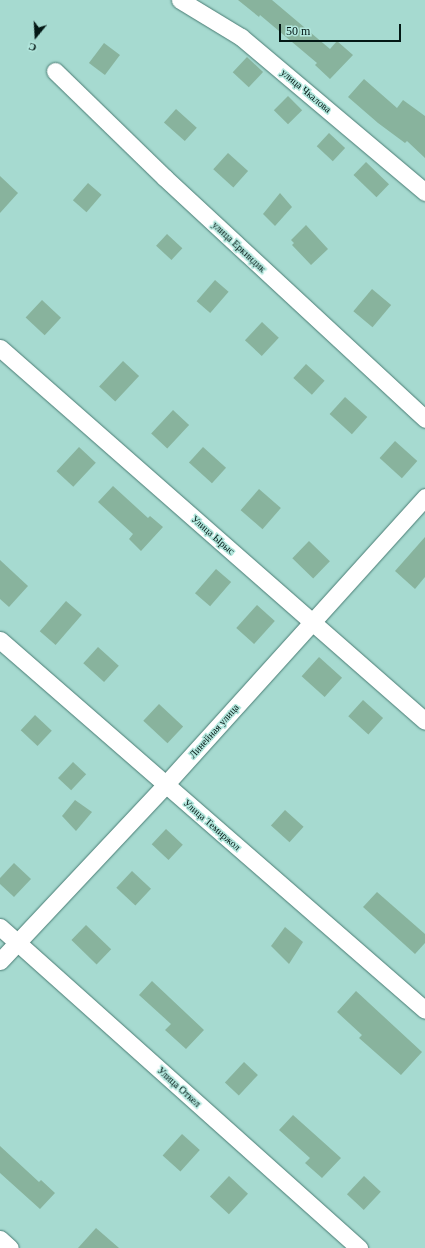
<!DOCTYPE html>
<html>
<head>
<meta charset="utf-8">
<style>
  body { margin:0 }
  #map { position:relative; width:425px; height:1248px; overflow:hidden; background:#a6dad0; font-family:Georgia,serif }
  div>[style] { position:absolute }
  .building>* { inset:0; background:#88b39d; transform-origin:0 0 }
  .roads { filter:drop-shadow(0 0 1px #497b73) drop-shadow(0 0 1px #497b73) }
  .minor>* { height:17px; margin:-8.5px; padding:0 8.5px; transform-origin:8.5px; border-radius:8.5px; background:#fff }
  span { translate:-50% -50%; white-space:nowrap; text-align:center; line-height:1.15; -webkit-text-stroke:3px #b2e7dd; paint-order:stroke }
  .street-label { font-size:10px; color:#041815 }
  .north { position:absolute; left:16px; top:16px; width:40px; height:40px; -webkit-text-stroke:3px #b2e7dd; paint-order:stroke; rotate:198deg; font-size:11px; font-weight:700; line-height:16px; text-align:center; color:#041815 }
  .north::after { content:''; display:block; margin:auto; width:14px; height:18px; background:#041815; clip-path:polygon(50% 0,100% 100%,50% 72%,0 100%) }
  .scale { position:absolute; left:279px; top:24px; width:122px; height:18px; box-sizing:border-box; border:2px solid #041815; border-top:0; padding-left:5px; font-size:12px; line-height:14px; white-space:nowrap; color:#041815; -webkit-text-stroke:3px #b2e7dd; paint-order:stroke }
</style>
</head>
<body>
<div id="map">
  <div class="building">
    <i style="clip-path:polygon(238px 0,272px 0,330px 49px,337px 41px,353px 55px,330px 79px,315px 65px,317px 63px,260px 15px,259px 17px)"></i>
    <i style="left:104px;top:43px;width:20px;height:25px;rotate:37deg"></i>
    <i style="left:247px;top:57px;width:22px;height:21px;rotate:43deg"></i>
    <i style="clip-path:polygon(364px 79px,397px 108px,403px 100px,425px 116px,425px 158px,407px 141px,405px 143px,378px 123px,348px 97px)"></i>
    <i style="left:288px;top:96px;width:20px;height:20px;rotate:45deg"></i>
    <i style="left:176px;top:109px;width:28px;height:18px;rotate:42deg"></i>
    <i style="left:329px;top:133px;width:22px;height:18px;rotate:43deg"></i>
    <i style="left:228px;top:153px;width:27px;height:22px;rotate:42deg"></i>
    <i style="left:366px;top:162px;width:32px;height:18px;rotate:44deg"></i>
    <i style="clip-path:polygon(0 176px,18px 193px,0 213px)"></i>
    <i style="left:88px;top:183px;width:18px;height:23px;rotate:41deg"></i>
    <i style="clip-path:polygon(280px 193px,292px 207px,275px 226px,263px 214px)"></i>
    <i style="clip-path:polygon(306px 225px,328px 249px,311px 265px,292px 245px,294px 243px,291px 240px)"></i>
    <i style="left:167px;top:234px;width:21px;height:16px;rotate:43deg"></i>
    <i style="left:215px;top:280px;width:18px;height:28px;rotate:41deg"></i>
    <i style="left:372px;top:289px;width:25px;height:29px;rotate:40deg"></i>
    <i style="left:42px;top:300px;width:26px;height:24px;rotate:43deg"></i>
    <i style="left:262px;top:322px;width:23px;height:25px;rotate:43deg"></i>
    <i style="left:123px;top:361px;width:22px;height:35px;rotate:43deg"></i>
    <i style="left:306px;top:364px;width:25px;height:19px;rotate:42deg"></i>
    <i style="left:345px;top:397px;width:30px;height:23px;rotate:42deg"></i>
    <i style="left:173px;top:410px;width:22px;height:32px;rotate:43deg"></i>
    <i style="left:395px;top:441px;width:30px;height:23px;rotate:42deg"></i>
    <i style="left:79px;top:447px;width:23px;height:33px;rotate:43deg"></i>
    <i style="left:203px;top:447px;width:31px;height:21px;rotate:42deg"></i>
    <i style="clip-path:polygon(113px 486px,148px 518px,150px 516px,163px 527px,141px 551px,129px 539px,133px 534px,98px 502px)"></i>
    <i style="left:259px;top:489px;width:29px;height:28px;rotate:41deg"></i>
    <i style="clip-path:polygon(425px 537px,425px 577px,415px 589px,395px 571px)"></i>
    <i style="left:309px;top:541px;width:29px;height:24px;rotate:44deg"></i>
    <i style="clip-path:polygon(0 560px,28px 586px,9px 607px,0 599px)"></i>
    <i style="left:216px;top:569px;width:20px;height:32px;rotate:41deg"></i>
    <i style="left:66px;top:601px;width:21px;height:40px;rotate:41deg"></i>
    <i style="left:257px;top:605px;width:24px;height:31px;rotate:42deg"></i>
    <i style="left:98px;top:647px;width:28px;height:22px;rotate:42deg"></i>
    <i style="left:319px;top:657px;width:31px;height:26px;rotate:42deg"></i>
    <i style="left:363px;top:700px;width:27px;height:22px;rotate:42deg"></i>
    <i style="left:159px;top:704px;width:33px;height:23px;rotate:43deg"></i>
    <i style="left:35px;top:715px;width:23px;height:21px;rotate:43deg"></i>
    <i style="left:73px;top:762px;width:18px;height:22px;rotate:43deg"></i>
    <i style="clip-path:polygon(75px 800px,92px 812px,76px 831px,62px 816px)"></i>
    <i style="left:285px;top:810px;width:25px;height:21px;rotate:42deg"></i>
    <i style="left:166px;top:829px;width:23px;height:21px;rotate:43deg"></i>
    <i style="clip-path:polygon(14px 863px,31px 879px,14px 897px,0 884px,0 878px)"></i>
    <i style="left:132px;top:871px;width:26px;height:23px;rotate:43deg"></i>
    <i style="clip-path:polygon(377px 892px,425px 934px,425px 943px,415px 954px,363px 907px)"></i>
    <i style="left:86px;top:925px;width:35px;height:21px;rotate:44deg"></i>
    <i style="clip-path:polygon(285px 927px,303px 942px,289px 964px,271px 946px)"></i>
    <i style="clip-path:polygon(152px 981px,204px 1030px,186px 1049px,165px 1030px,171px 1024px,139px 995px)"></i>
    <i style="clip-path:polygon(356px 991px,422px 1052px,401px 1075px,359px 1038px,362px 1035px,337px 1012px)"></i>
    <i style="left:244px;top:1062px;width:19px;height:28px;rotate:43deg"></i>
    <i style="clip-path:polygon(293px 1115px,341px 1158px,322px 1178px,305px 1163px,310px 1158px,279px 1130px)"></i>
    <i style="left:182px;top:1134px;width:24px;height:29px;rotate:42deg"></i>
    <i style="clip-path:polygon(0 1146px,39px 1182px,41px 1180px,55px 1193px,40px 1209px,0 1173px)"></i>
    <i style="left:229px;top:1176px;width:26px;height:28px;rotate:43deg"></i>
    <i style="left:364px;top:1176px;width:23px;height:25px;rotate:43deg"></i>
    <i style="clip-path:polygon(96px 1228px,119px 1248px,78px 1248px)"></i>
  </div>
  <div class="roads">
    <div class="minor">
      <i style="left:180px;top:0;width:71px;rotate:31.2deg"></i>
      <i style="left:241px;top:37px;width:241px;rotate:40.1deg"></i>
      <i style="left:55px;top:71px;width:152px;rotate:44.2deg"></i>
      <i style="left:164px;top:177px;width:356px;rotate:42.8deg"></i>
      <i style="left:0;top:348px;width:565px;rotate:41.27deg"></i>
      <i style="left:0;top:640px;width:563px;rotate:41.04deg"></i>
      <i style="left:0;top:927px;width:482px;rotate:41.8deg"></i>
      <i style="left:0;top:961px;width:241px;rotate:-46.8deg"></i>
      <i style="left:165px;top:785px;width:388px;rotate:-47.9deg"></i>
      <i style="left:0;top:1239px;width:13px;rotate:42deg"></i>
    </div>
  </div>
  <div class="street-label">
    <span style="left:306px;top:91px;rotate:40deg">улица Чкалова</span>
    <span style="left:239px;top:247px;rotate:43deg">улица Еркиндик</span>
    <span style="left:213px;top:535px;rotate:41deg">Улица Ырыс</span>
    <span style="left:214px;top:731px;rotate:-48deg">Линейная улица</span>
    <span style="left:212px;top:825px;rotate:41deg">Улица Темиржол</span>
    <span style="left:179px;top:1087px;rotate:42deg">Улица Откел</span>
  </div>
  <div class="north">С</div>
  <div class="scale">50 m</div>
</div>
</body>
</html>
